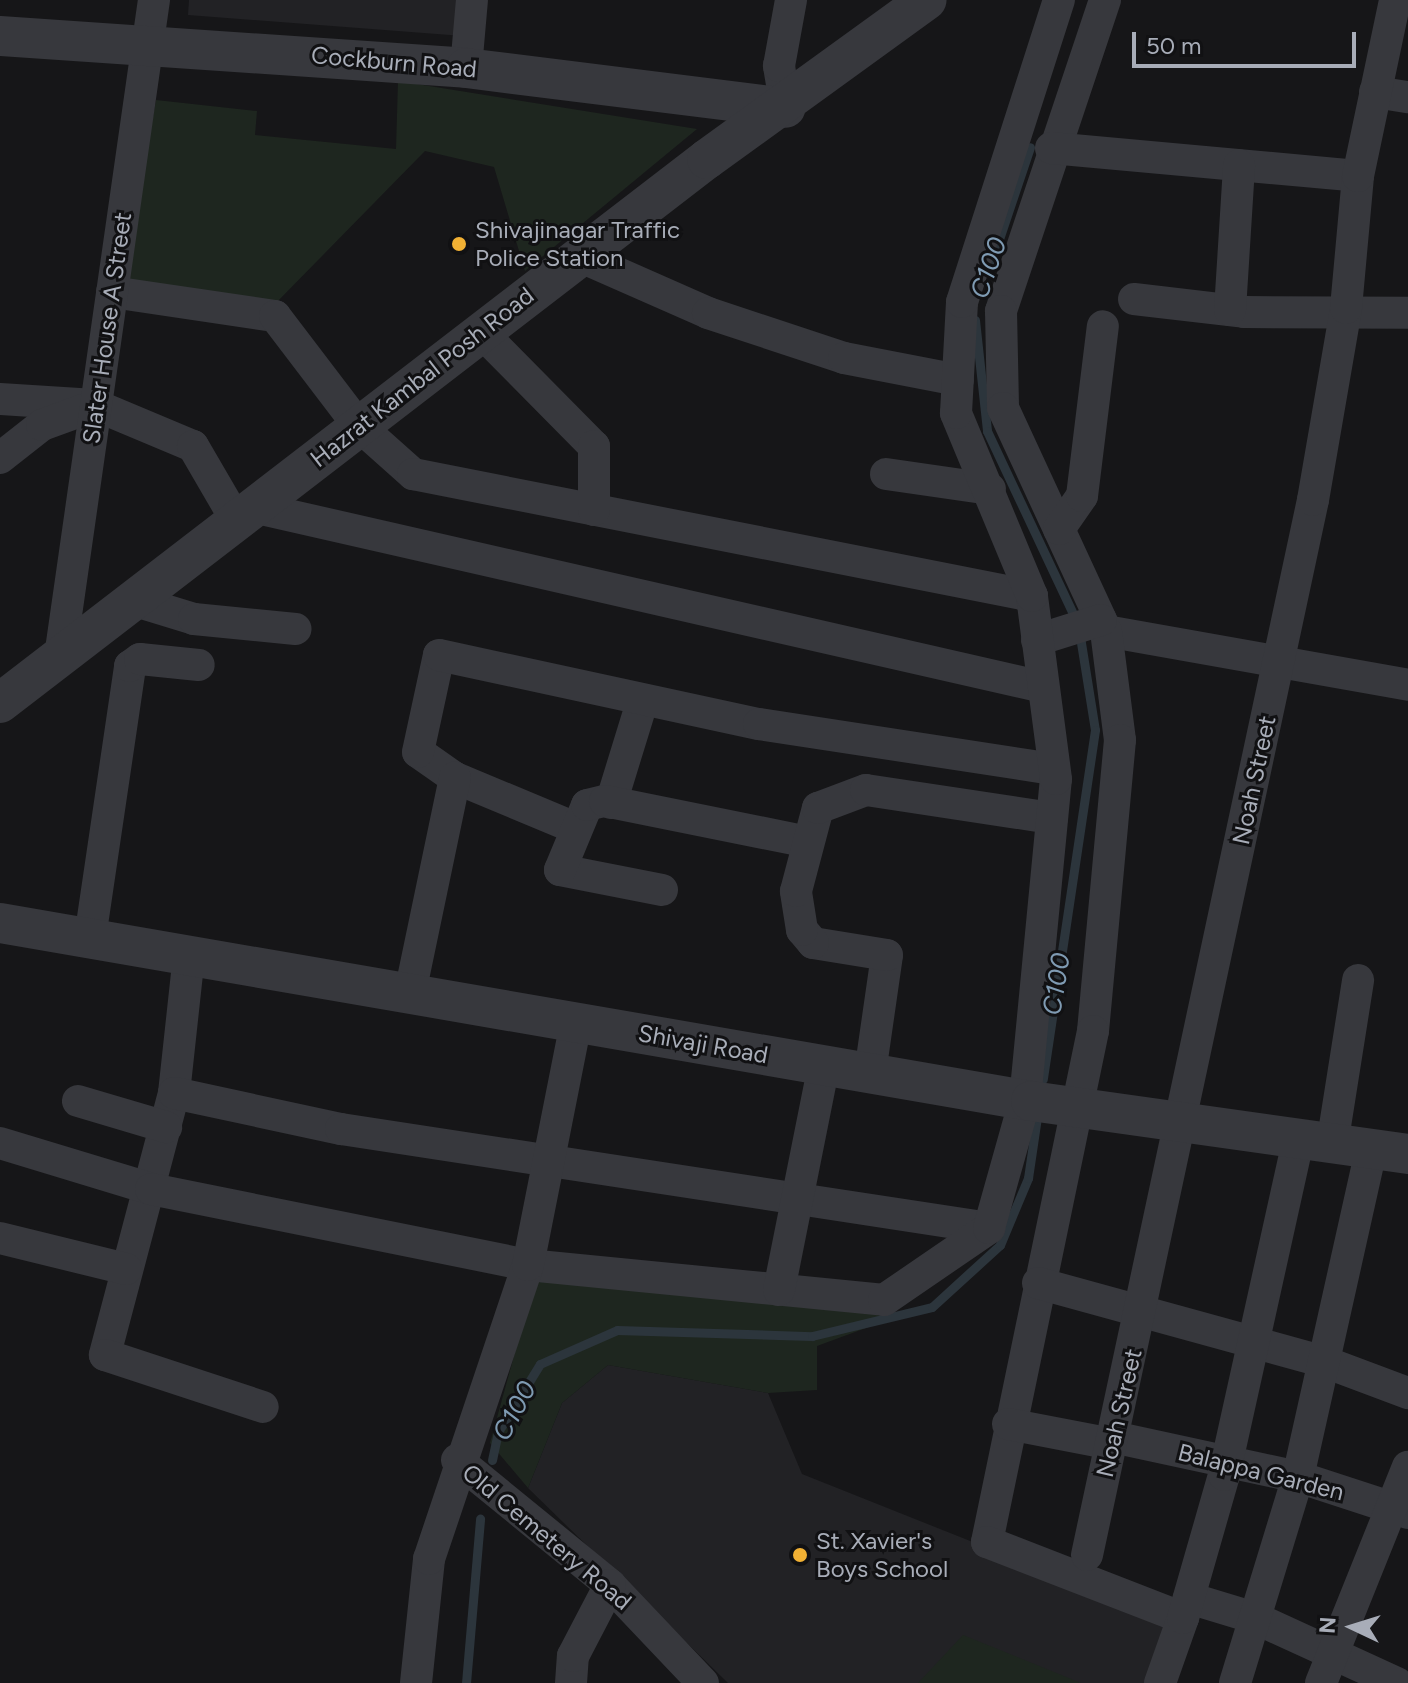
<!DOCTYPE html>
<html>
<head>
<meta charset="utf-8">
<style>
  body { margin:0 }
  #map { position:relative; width:1408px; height:1683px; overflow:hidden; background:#161618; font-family:Figtree,sans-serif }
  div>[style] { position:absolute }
  .built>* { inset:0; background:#222225 }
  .green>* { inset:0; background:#1e261f }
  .stream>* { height:9px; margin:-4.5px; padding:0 4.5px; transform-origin:4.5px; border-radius:4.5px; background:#2c353c }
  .minor>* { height:32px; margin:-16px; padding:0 16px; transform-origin:16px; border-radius:16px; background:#37383d }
  .tertiary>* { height:40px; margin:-20px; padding:0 20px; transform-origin:20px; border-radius:20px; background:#37383d }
  .dots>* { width:22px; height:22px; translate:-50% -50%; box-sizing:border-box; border:4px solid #111113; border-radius:50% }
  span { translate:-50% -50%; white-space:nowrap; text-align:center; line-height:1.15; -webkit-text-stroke:6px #111113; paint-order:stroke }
  .street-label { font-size:24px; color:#a8adb8 }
  .poi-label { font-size:24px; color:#a8adb8 }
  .left { translate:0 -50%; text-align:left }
  .water-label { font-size:26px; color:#7f9bb3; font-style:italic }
  .north { position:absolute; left:1312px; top:1587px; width:80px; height:80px; -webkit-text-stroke:6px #111113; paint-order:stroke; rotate:274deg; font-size:22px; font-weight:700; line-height:32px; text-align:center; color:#a8adb8 }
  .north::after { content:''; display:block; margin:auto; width:28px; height:36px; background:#a8adb8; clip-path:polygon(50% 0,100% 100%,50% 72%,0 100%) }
  .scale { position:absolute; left:1132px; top:32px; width:224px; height:36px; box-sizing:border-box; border:4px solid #a8adb8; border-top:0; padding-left:10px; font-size:24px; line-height:28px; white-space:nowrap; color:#a8adb8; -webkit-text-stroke:6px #111113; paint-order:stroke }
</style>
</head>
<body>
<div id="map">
  <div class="built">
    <i style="clip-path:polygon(189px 0,467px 0,463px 36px,188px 15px)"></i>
    <i style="clip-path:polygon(608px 1365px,768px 1393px,802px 1474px,1171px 1621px,1147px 1683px,728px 1683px,528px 1488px,562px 1403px)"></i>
  </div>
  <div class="green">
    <i style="clip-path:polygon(398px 81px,697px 129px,525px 271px,494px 167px,425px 151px,275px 304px,122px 289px,156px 100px,257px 111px,255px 135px,396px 149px)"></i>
    <i style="clip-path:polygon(535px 1280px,907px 1313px,817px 1346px,817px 1390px,768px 1393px,608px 1365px,562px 1403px,528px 1488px,490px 1443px)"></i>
    <i style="clip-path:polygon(963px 1635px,1081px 1683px,918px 1683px)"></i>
  </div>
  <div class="stream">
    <i style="left:992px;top:260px;width:119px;rotate:-71.4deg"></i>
    <i style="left:975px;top:320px;width:112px;rotate:83.8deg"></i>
    <i style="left:987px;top:431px;width:213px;rotate:64.8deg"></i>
    <i style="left:1078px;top:624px;width:107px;rotate:80.9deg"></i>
    <i style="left:1095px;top:730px;width:353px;rotate:98.5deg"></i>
    <i style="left:492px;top:1460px;width:29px;rotate:-78deg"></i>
    <i style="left:498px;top:1432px;width:80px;rotate:-58.3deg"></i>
    <i style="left:540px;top:1364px;width:84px;rotate:-23.8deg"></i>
    <i style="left:617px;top:1330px;width:195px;rotate:1.8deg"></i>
    <i style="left:812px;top:1336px;width:123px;rotate:-13.6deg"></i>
    <i style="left:932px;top:1307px;width:92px;rotate:-42.4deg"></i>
    <i style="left:1000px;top:1245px;width:73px;rotate:-67.3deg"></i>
    <i style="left:1028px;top:1178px;width:69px;rotate:-81.6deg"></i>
    <i style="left:466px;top:1683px;width:165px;rotate:-85.1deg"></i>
  </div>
  <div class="minor">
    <i style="left:1105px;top:0;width:328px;rotate:108.5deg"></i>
    <i style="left:1001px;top:311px;width:97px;rotate:88.8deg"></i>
    <i style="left:1003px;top:408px;width:246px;rotate:65.2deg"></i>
    <i style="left:1106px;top:631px;width:307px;rotate:10.1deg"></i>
    <i style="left:466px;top:68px;width:68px;rotate:-85deg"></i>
    <i style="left:1375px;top:92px;width:33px;rotate:9deg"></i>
    <i style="left:786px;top:108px;width:43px;rotate:-99.5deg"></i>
    <i style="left:779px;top:66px;width:67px;rotate:-79.7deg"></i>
    <i style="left:1051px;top:148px;width:308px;rotate:5.2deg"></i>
    <i style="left:579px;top:256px;width:141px;rotate:23.8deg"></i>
    <i style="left:708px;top:313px;width:143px;rotate:18.3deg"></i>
    <i style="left:844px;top:358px;width:116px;rotate:10.9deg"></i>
    <i style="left:112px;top:292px;width:165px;rotate:8.4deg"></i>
    <i style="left:275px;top:316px;width:137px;rotate:52.7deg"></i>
    <i style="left:358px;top:425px;width:74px;rotate:41.7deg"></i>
    <i style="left:413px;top:474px;width:631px;rotate:11.15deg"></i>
    <i style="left:1134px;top:299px;width:111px;rotate:6.7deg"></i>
    <i style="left:1244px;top:312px;width:164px;rotate:0.3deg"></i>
    <i style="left:1230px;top:310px;width:145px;rotate:-86.4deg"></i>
    <i style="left:480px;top:331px;width:162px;rotate:45.3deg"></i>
    <i style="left:594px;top:446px;width:64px;rotate:90deg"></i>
    <i style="left:0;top:399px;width:95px;rotate:3.6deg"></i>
    <i style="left:95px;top:405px;width:106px;rotate:22.7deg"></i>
    <i style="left:193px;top:446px;width:86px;rotate:59.8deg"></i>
    <i style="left:0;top:458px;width:53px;rotate:-38.2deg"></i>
    <i style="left:42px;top:425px;width:44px;rotate:-20.1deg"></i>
    <i style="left:886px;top:474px;width:105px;rotate:8.2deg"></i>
    <i style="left:253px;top:507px;width:810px;rotate:12.84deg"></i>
    <i style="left:1059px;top:529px;width:40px;rotate:-55.1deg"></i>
    <i style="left:1082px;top:496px;width:171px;rotate:-83deg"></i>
    <i style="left:132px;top:600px;width:65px;rotate:17deg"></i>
    <i style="left:194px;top:619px;width:102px;rotate:5.6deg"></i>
    <i style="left:1106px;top:631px;width:110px;rotate:82.7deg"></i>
    <i style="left:1120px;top:740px;width:292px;rotate:95.3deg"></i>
    <i style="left:1093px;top:1031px;width:522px;rotate:101.72deg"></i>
    <i style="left:987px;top:1542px;width:210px;rotate:21.2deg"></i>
    <i style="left:1183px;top:1618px;width:69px;rotate:109.5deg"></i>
    <i style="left:1037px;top:640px;width:67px;rotate:-17.4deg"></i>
    <i style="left:60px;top:657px;width:664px;rotate:-81.86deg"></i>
    <i style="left:611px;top:803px;width:106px;rotate:-72.9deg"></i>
    <i style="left:573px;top:827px;width:128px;rotate:-157.4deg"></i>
    <i style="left:455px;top:778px;width:45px;rotate:-144.9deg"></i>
    <i style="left:418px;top:752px;width:99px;rotate:-77.8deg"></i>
    <i style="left:439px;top:655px;width:327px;rotate:12.2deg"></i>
    <i style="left:759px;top:724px;width:298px;rotate:8.7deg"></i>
    <i style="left:662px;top:890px;width:104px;rotate:-168.9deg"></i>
    <i style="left:560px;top:870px;width:70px;rotate:-67.4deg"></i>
    <i style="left:587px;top:805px;width:18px;rotate:-13deg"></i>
    <i style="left:605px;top:801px;width:203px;rotate:11.4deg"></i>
    <i style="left:90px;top:938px;width:275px;rotate:-81.6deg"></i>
    <i style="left:130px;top:666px;width:12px;rotate:-35deg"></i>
    <i style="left:140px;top:659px;width:59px;rotate:5.8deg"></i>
    <i style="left:189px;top:955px;width:139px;rotate:96.2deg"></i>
    <i style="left:174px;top:1093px;width:271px;rotate:104.8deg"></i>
    <i style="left:105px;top:1355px;width:166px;rotate:18.2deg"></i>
    <i style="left:410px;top:993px;width:220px;rotate:-78.2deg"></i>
    <i style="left:870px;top:1073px;width:119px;rotate:-81.8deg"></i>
    <i style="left:887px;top:955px;width:75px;rotate:-170.8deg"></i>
    <i style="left:813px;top:943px;width:17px;rotate:-130deg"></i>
    <i style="left:802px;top:930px;width:39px;rotate:-99deg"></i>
    <i style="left:796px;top:891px;width:86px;rotate:-75.2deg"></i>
    <i style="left:818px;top:808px;width:51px;rotate:-20.6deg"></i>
    <i style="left:866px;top:790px;width:188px;rotate:8.6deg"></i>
    <i style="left:174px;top:1093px;width:171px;rotate:12.2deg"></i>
    <i style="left:341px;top:1129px;width:656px;rotate:8.69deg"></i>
    <i style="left:78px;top:1101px;width:92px;rotate:16.5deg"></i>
    <i style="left:0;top:1143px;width:158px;rotate:16.9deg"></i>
    <i style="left:151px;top:1189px;width:385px;rotate:11.4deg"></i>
    <i style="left:528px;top:1265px;width:358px;rotate:5.6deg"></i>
    <i style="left:884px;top:1300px;width:127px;rotate:-34.4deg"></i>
    <i style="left:989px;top:1228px;width:133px;rotate:-74.3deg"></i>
    <i style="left:1025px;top:1100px;width:322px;rotate:-84.5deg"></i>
    <i style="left:1056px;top:779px;width:185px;rotate:-97.5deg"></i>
    <i style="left:1032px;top:596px;width:198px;rotate:-112.6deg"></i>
    <i style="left:956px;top:413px;width:111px;rotate:-86.9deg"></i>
    <i style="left:962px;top:302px;width:317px;rotate:-72.2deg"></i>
    <i style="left:1332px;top:1145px;width:167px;rotate:-81deg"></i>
    <i style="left:0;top:1238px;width:130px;rotate:13.8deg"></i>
    <i style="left:1038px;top:1283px;width:298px;rotate:15.4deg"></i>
    <i style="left:1325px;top:1362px;width:89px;rotate:20.5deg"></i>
    <i style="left:779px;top:1290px;width:229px;rotate:-78.7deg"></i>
    <i style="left:1008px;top:1424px;width:106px;rotate:10.9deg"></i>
    <i style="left:1113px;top:1437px;width:189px;rotate:12.2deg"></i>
    <i style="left:1298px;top:1477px;width:116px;rotate:18.1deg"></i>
    <i style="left:457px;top:1460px;width:198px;rotate:39.2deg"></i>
    <i style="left:610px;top:1585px;width:135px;rotate:46.5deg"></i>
    <i style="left:1087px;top:1555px;width:1079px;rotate:-77.91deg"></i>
    <i style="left:1313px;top:500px;width:195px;rotate:-80.2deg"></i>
    <i style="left:1346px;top:308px;width:133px;rotate:-84.8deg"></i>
    <i style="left:1358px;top:176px;width:180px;rotate:-78.1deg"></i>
    <i style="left:1189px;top:1598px;width:69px;rotate:16.9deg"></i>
    <i style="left:1255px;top:1618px;width:156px;rotate:24.6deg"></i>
    <i style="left:1183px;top:1618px;width:149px;rotate:-74deg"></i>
    <i style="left:1224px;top:1475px;width:343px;rotate:-77.5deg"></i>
    <i style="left:416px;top:1683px;width:125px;rotate:-84deg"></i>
    <i style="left:429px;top:1559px;width:310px;rotate:-71.4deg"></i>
    <i style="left:528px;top:1265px;width:248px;rotate:-78.8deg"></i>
    <i style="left:571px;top:1683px;width:27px;rotate:-86deg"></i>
    <i style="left:573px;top:1656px;width:80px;rotate:-62.5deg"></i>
    <i style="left:1235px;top:1683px;width:215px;rotate:-73deg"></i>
    <i style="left:1298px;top:1477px;width:335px;rotate:-77.4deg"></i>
    <i style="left:1321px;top:1683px;width:233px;rotate:-68.1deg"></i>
  </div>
  <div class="tertiary">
    <i style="left:0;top:36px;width:467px;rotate:3.9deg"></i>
    <i style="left:466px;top:68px;width:322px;rotate:7.1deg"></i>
    <i style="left:0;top:703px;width:892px;rotate:-37.58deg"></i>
    <i style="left:707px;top:159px;width:271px;rotate:-35.9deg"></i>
    <i style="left:0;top:923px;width:1046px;rotate:9.8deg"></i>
    <i style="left:1031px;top:1101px;width:381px;rotate:8deg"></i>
  </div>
  <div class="dots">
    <i style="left:459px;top:244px;background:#f2b134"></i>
    <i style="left:800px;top:1555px;background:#f2b134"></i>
  </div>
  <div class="street-label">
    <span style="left:394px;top:62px;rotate:5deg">Cockburn Road</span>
    <span style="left:107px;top:328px;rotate:-82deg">Slater House A Street</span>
    <span style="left:422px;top:377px;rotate:-38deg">Hazrat Kambal Posh Road</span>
    <span style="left:1254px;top:780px;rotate:-78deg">Noah Street</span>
    <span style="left:703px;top:1044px;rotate:10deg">Shivaji Road</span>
    <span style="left:1119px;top:1413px;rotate:-77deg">Noah Street</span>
    <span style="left:1261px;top:1472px;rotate:14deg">Balappa Garden</span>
    <span style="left:547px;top:1537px;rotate:40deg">Old Cemetery Road</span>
  </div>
  <div class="poi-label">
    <span class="left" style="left:475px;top:244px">Shivajinagar Traffic<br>Police Station</span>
    <span class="left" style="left:816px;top:1555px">St. Xavier's<br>Boys School</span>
  </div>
  <div class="water-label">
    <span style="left:989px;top:268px;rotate:-71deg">C100</span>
    <span style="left:1057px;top:984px;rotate:-81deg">C100</span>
    <span style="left:515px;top:1411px;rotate:-62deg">C100</span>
  </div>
  <div class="north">N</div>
  <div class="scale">50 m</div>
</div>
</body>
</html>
